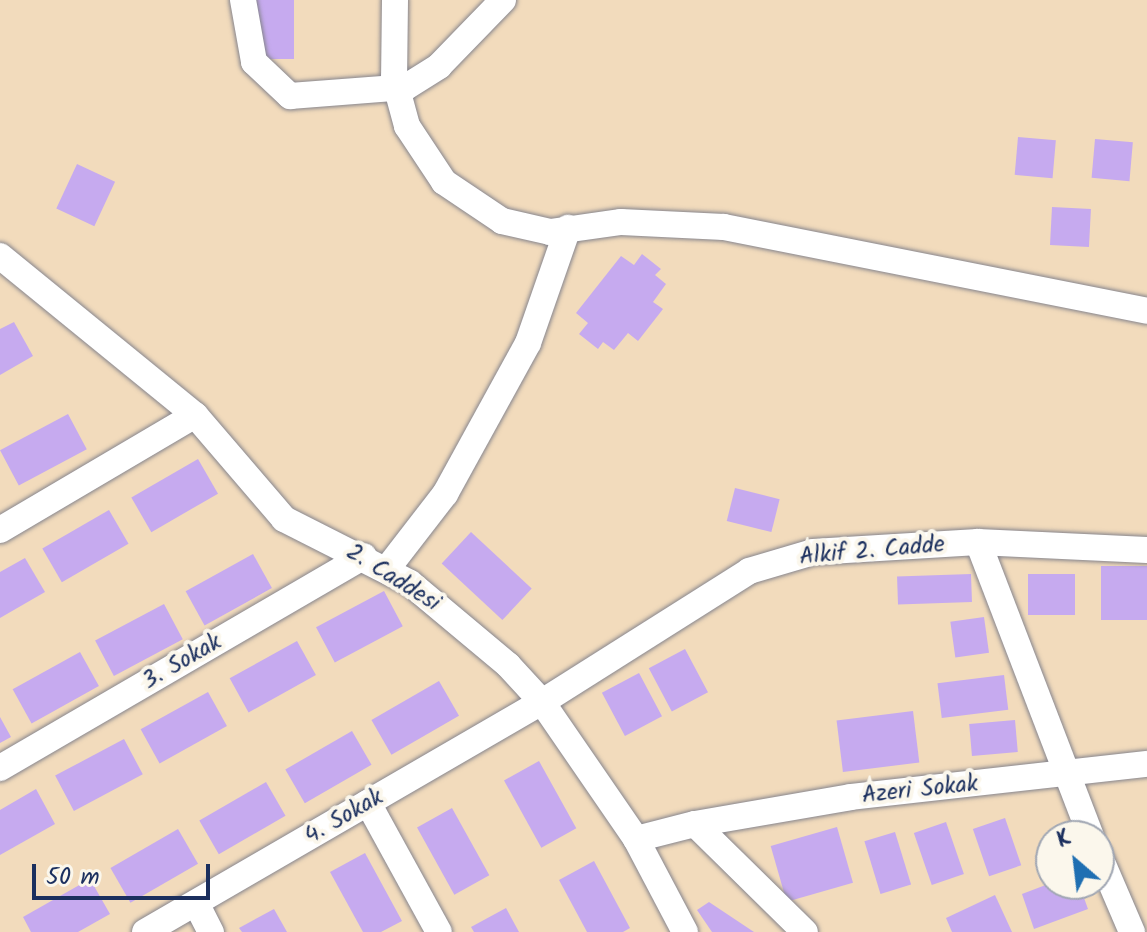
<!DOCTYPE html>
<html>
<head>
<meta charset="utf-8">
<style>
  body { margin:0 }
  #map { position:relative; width:1147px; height:932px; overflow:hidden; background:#f2dbbc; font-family:Kalam,sans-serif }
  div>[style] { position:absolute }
  .building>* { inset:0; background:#c6aaef; transform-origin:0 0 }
  .roads { filter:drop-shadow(0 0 2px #86858d) drop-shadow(0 0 2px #86858d) }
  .street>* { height:26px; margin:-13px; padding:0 13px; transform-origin:13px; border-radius:13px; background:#fff }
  span { translate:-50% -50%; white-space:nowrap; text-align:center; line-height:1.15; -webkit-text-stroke:8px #fbf7ec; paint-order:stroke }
  .street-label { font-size:24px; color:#1b2f5e }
  .north { position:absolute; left:1035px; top:820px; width:80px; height:80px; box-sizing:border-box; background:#fbf7ec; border:2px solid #a1a7b3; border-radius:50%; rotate:332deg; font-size:22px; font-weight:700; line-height:32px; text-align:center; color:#1b2f5e }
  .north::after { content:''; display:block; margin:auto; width:28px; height:36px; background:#1f6fb2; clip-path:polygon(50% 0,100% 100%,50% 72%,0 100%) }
  .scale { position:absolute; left:32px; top:864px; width:178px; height:36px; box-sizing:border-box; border:4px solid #1b2f5e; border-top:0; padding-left:10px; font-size:24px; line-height:28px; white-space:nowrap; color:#1b2f5e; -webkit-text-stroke:6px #fbf7ec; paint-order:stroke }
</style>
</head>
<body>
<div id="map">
  <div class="building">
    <i style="left:254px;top:0;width:40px;height:59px"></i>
    <i style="left:1018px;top:137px;width:38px;height:38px;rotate:5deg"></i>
    <i style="left:1095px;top:139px;width:38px;height:39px;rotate:5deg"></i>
    <i style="left:77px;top:164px;width:42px;height:49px;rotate:25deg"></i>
    <i style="left:1052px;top:207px;width:39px;height:38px;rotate:3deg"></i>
    <i style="clip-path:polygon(642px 254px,661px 269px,655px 275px,666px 284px,653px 302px,663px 309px,638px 341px,628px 333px,614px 350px,603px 342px,598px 349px,579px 334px,588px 323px,576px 313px,621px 256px,634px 265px)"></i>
    <i style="clip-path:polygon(14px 322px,33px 356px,0 375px,0 329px)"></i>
    <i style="left:68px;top:414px;width:40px;height:77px;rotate:62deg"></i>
    <i style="left:198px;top:459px;width:40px;height:77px;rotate:60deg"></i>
    <i style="left:735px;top:488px;width:46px;height:34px;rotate:14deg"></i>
    <i style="left:109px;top:510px;width:39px;height:77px;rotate:60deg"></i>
    <i style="left:471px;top:532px;width:83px;height:43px;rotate:43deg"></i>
    <i style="left:253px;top:554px;width:39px;height:77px;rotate:61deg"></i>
    <i style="clip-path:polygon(25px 558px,45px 592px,0 618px,0 572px)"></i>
    <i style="left:1101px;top:566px;width:46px;height:54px"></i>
    <i style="left:971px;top:574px;width:28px;height:74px;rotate:88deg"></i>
    <i style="left:1028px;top:574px;width:47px;height:41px"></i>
    <i style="left:384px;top:591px;width:40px;height:77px;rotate:62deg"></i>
    <i style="left:164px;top:604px;width:40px;height:78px;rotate:62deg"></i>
    <i style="left:984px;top:617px;width:36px;height:34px;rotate:82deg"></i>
    <i style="left:297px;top:641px;width:39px;height:77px;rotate:61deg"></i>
    <i style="left:685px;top:649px;width:49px;height:41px;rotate:62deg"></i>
    <i style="left:80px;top:652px;width:39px;height:77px;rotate:61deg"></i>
    <i style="left:639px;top:673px;width:49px;height:42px;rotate:62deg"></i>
    <i style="left:1004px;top:675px;width:35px;height:67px;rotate:83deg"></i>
    <i style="left:439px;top:681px;width:40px;height:78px;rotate:60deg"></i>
    <i style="left:208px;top:692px;width:39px;height:77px;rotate:61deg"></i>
    <i style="left:913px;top:711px;width:52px;height:77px;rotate:83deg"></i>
    <i style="clip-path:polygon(0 717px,11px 737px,0 743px)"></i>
    <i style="left:1015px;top:720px;width:32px;height:46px;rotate:85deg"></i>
    <i style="left:352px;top:731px;width:39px;height:77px;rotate:60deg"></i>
    <i style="left:124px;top:739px;width:40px;height:78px;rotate:62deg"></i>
    <i style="left:539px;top:761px;width:77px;height:40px;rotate:61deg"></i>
    <i style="left:266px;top:782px;width:39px;height:77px;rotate:60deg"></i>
    <i style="clip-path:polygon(36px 789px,55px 824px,0 855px,0 810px)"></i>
    <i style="left:452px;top:808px;width:77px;height:40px;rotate:61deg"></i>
    <i style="left:1005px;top:818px;width:50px;height:34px;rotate:71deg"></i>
    <i style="left:946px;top:822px;width:55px;height:34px;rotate:71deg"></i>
    <i style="left:837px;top:827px;width:58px;height:69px;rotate:74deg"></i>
    <i style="left:178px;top:829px;width:40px;height:78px;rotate:60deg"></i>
    <i style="left:895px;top:832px;width:55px;height:32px;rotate:73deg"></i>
    <i style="clip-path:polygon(365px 853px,402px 921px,381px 932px,363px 932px,330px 872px)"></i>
    <i style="clip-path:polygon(594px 861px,630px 928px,623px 932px,587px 932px,559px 880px)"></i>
    <i style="clip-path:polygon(90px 879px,110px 914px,78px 932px,31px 932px,23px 917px)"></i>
    <i style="clip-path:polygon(1051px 883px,1079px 884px,1088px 909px,1034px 929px,1022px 894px)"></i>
    <i style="clip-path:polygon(995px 895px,1012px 932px,952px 932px,946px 918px)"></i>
    <i style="clip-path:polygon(709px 902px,754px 932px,712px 932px,697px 910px)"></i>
    <i style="clip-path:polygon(506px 908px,519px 932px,474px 932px,471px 927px)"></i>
    <i style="clip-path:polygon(274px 909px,287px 932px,242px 932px,239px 928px)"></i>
  </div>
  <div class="roads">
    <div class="street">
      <i style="left:243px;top:0;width:63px;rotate:79.9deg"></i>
      <i style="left:254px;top:62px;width:50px;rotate:43.4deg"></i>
      <i style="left:290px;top:96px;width:116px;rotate:-4.4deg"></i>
      <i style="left:406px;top:87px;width:39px;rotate:-32deg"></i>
      <i style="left:439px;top:66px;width:92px;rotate:-45.9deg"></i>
      <i style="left:395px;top:0;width:78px;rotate:90.7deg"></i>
      <i style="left:394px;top:78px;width:50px;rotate:74.8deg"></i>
      <i style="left:407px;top:126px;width:67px;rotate:56.5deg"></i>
      <i style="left:444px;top:182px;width:70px;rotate:33.9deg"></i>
      <i style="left:502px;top:221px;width:49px;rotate:12.9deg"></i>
      <i style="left:550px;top:232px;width:72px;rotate:-8deg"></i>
      <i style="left:621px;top:222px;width:103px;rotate:2.8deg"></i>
      <i style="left:724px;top:227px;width:431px;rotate:11.2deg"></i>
      <i style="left:0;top:256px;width:252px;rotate:39.2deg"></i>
      <i style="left:195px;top:415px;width:137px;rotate:49.4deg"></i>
      <i style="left:284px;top:519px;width:141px;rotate:26.9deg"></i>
      <i style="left:410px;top:583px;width:128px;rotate:39.9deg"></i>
      <i style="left:508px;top:665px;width:50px;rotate:47.4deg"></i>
      <i style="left:542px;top:702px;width:166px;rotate:55.5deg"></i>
      <i style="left:636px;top:839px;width:105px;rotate:62.2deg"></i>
      <i style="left:0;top:530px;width:226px;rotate:-30.5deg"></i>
      <i style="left:978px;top:542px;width:315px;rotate:69deg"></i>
      <i style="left:387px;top:569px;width:95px;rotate:-52.3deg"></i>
      <i style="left:445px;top:494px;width:172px;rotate:-61.2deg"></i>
      <i style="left:528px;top:343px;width:122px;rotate:-70.8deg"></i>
      <i style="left:0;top:768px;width:421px;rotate:-30.2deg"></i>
      <i style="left:368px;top:803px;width:147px;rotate:61.2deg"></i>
      <i style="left:695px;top:824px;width:158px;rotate:-9.8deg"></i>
      <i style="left:851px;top:797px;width:298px;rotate:-6.4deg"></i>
      <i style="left:636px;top:839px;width:61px;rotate:-14.3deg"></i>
      <i style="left:695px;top:824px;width:154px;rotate:44.5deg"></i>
      <i style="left:1099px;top:855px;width:84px;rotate:66.8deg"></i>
      <i style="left:196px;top:903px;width:33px;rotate:63deg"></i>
      <i style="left:145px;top:932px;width:459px;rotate:-30.1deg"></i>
      <i style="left:542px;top:702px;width:245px;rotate:-32.3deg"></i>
      <i style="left:749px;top:571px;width:67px;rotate:-16.5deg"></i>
      <i style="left:813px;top:552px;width:165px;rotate:-3.5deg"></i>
      <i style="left:978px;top:542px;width:169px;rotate:2.7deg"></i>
    </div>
  </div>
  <div class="street-label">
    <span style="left:872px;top:551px;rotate:-5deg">Alkif 2. Cadde</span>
    <span style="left:393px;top:578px;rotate:32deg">2. Caddesi</span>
    <span style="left:182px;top:662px;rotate:-30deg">3. Sokak</span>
    <span style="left:920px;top:790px;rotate:-6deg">Azeri Sokak</span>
    <span style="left:344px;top:817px;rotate:-30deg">4. Sokak</span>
  </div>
  <div class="north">K</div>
  <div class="scale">50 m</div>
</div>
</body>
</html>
